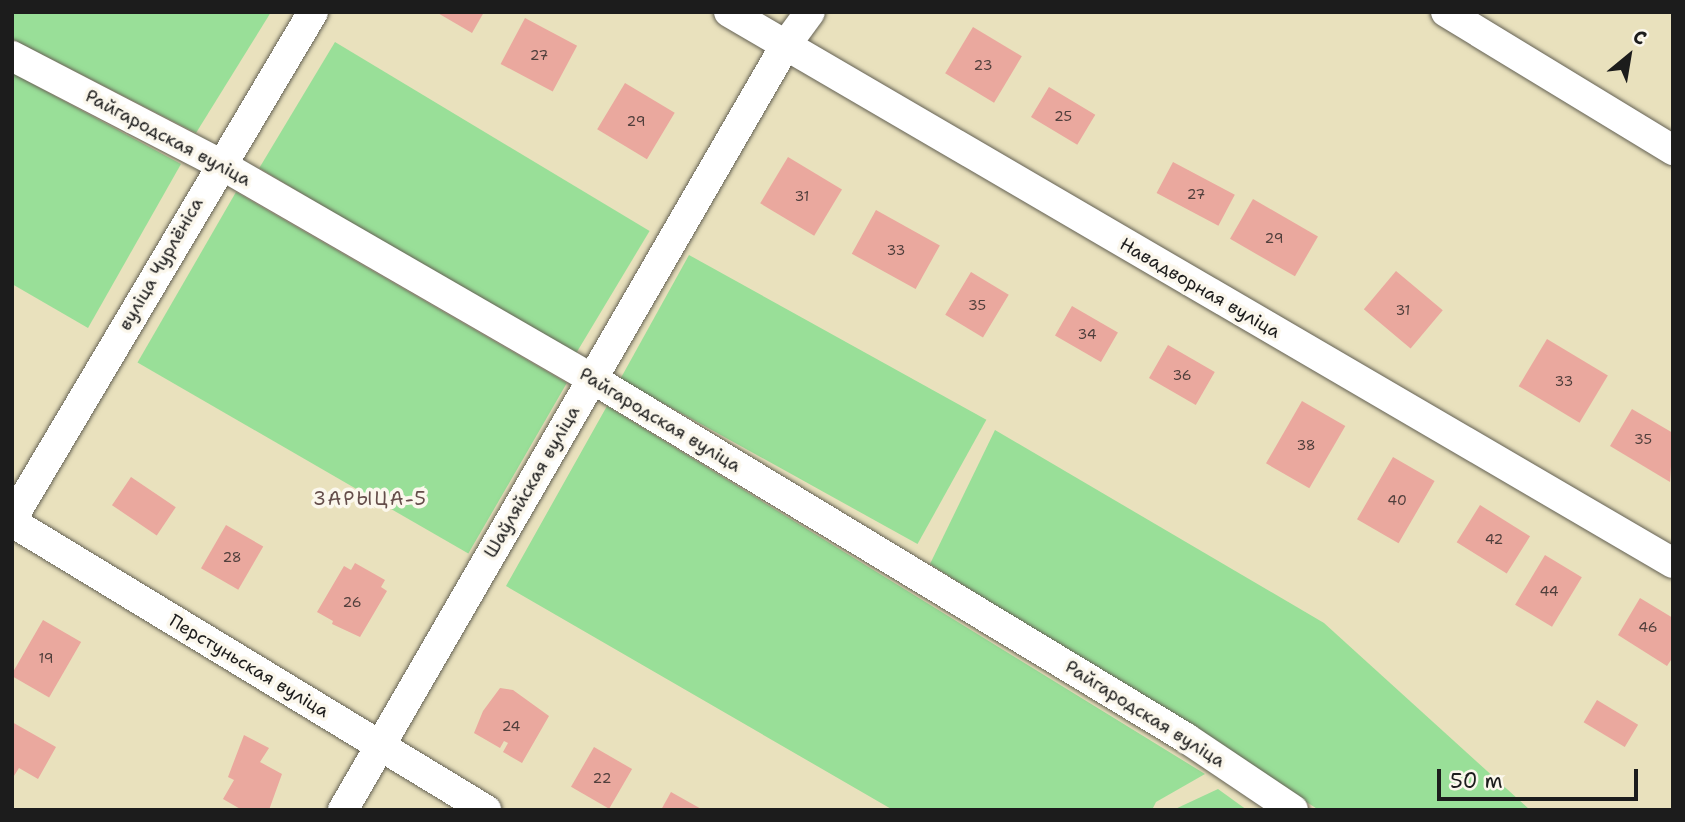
<!DOCTYPE html>
<html>
<head>
<meta charset="utf-8">
<style>
  body { margin:0 }
  #map { position:relative; width:1685px; height:822px; overflow:hidden; background:#e9e1bd; font-family:"Shantell Sans",sans-serif }
  div>[style] { position:absolute }
  .green>* { inset:0; background:#99df98; transform-origin:0 0 }
  .building>* { inset:0; background:#eaa89e; transform-origin:0 0 }
  .roads { filter:drop-shadow(0 0 2px #646154) drop-shadow(0 0 2px #646154) }
  .minor>* { height:30px; margin:-15px; padding:0 15px; transform-origin:15px; border-radius:15px; background:#fff }
  span { translate:-50% -50%; white-space:nowrap; text-align:center; line-height:1.15; -webkit-text-stroke:7px #fbf7ec; paint-order:stroke }
  .number-label { font-size:14px; color:#503f3c }
  .number-label span { -webkit-text-stroke-width:0 }
  .street-label { font-size:18px; color:#1c1c1c }
  .neighbourhood-label { font-size:19px; color:#644d4a; letter-spacing:2px }
  .frame { position:absolute; inset:0; border:14px solid #1c1c1c; pointer-events:none }
  .north { position:absolute; left:1594px; top:21px; width:70px; height:70px; -webkit-text-stroke:5px #fbf7ec; paint-order:stroke; rotate:30deg; font-size:19px; font-weight:700; line-height:28px; text-align:center; color:#1c1c1c }
  .north::after { content:''; display:block; margin:auto; width:24px; height:32px; background:#1c1c1c; clip-path:polygon(50% 0,100% 100%,50% 72%,0 100%) }
  .scale { position:absolute; left:1437px; top:769px; width:201px; height:32px; box-sizing:border-box; border:4px solid #1c1c1c; border-top:0; padding-left:9px; font-size:21px; line-height:24px; white-space:nowrap; color:#1c1c1c; -webkit-text-stroke:5px #fbf7ec; paint-order:stroke }
</style>
</head>
<body>
<div id="map">
  <div class="green">
    <i style="clip-path:polygon(12px 12px,271px 12px,196px 133px,12px 39px)"></i>
    <i style="left:335px;top:42px;width:367px;height:147px;rotate:31deg"></i>
    <i style="clip-path:polygon(12px 73px,181px 164px,88px 328px,12px 284px)"></i>
    <i style="left:236px;top:192px;width:382px;height:197px;rotate:30deg"></i>
    <i style="left:689px;top:255px;width:340px;height:142px;rotate:29deg"></i>
    <i style="clip-path:polygon(607px 406px,1205px 774px,1156px 802px,1152px 810px,893px 810px,506px 586px)"></i>
    <i style="clip-path:polygon(995px 430px,1324px 623px,1530px 810px,1319px 810px,930px 564px)"></i>
    <i style="clip-path:polygon(1218px 789px,1247px 810px,1173px 810px)"></i>
  </div>
  <div class="building">
    <i style="clip-path:polygon(436px 12px,484px 12px,472px 33px)"></i>
    <i style="left:525px;top:18px;width:59px;height:52px;rotate:28deg"></i>
    <i style="left:973px;top:27px;width:57px;height:54px;rotate:31deg"></i>
    <i style="left:625px;top:83px;width:58px;height:54px;rotate:31deg"></i>
    <i style="left:1049px;top:87px;width:54px;height:35px;rotate:31deg"></i>
    <i style="left:788px;top:157px;width:63px;height:54px;rotate:31deg"></i>
    <i style="left:1173px;top:162px;width:70px;height:35px;rotate:28deg"></i>
    <i style="left:1253px;top:199px;width:75px;height:46px;rotate:30deg"></i>
    <i style="left:876px;top:210px;width:73px;height:50px;rotate:29deg"></i>
    <i style="left:1396px;top:271px;width:61px;height:50px;rotate:40deg"></i>
    <i style="left:971px;top:272px;width:44px;height:50px;rotate:31deg"></i>
    <i style="left:1072px;top:306px;width:53px;height:34px;rotate:30deg"></i>
    <i style="left:1547px;top:339px;width:71px;height:55px;rotate:31deg"></i>
    <i style="left:1168px;top:345px;width:54px;height:38px;rotate:30deg"></i>
    <i style="left:1302px;top:401px;width:50px;height:72px;rotate:30deg"></i>
    <i style="clip-path:polygon(1632px 409px,1673px 433px,1670px 482px,1610px 446px)"></i>
    <i style="left:1393px;top:457px;width:48px;height:72px;rotate:30deg"></i>
    <i style="left:131px;top:477px;width:54px;height:34px;rotate:34deg"></i>
    <i style="left:1480px;top:505px;width:59px;height:44px;rotate:32deg"></i>
    <i style="left:226px;top:525px;width:43px;height:50px;rotate:30deg"></i>
    <i style="left:1545px;top:555px;width:43px;height:58px;rotate:31deg"></i>
    <i style="clip-path:polygon(355px 563px,385px 580px,381px 587px,387px 591px,360px 637px,332px 624px,333px 621px,317px 612px,344px 566px,351px 570px)"></i>
    <i style="clip-path:polygon(1640px 598px,1673px 618px,1673px 657px,1667px 666px,1618px 635px)"></i>
    <i style="left:43px;top:620px;width:44px;height:64px;rotate:30deg"></i>
    <i style="clip-path:polygon(500px 688px,513px 690px,549px 716px,522px 763px,503px 752px,508px 743px,504px 741px,500px 748px,474px 733px,483px 711px)"></i>
    <i style="left:1597px;top:700px;width:48px;height:26px;rotate:31deg"></i>
    <i style="clip-path:polygon(12px 722px,56px 747px,38px 779px,19px 768px,12px 779px)"></i>
    <i style="clip-path:polygon(244px 735px,269px 748px,260px 762px,282px 774px,269px 810px,242px 810px,223px 799px,234px 780px,228px 777px)"></i>
    <i style="left:594px;top:747px;width:44px;height:46px;rotate:30deg"></i>
    <i style="clip-path:polygon(671px 792px,703px 810px,661px 810px)"></i>
  </div>
  <div class="roads">
    <div class="minor">
      <i style="left:729px;top:12px;width:1093px;rotate:30.27deg"></i>
      <i style="left:1446px;top:12px;width:266px;rotate:31.3deg"></i>
      <i style="left:12px;top:56px;width:234px;rotate:27.4deg"></i>
      <i style="left:220px;top:164px;width:431px;rotate:30deg"></i>
      <i style="left:593px;top:379px;width:693px;rotate:31.19deg"></i>
      <i style="left:1186px;top:738px;width:129px;rotate:33.9deg"></i>
      <i style="left:12px;top:519px;width:590px;rotate:-59.3deg"></i>
      <i style="left:12px;top:522px;width:555px;rotate:31.28deg"></i>
      <i style="left:343px;top:810px;width:883px;rotate:-59.95deg"></i>
      <i style="left:785px;top:46px;width:42px;rotate:-53.7deg"></i>
    </div>
  </div>
  <div class="number-label">
    <span style="left:539px;top:55px">27</span>
    <span style="left:983px;top:65px">23</span>
    <span style="left:1063px;top:116px">25</span>
    <span style="left:636px;top:121px">29</span>
    <span style="left:1196px;top:194px">27</span>
    <span style="left:802px;top:196px">31</span>
    <span style="left:1274px;top:238px">29</span>
    <span style="left:896px;top:250px">33</span>
    <span style="left:977px;top:305px">35</span>
    <span style="left:1403px;top:310px">31</span>
    <span style="left:1087px;top:334px">34</span>
    <span style="left:1182px;top:375px">36</span>
    <span style="left:1564px;top:381px">33</span>
    <span style="left:1643px;top:439px">35</span>
    <span style="left:1306px;top:445px">38</span>
    <span style="left:1397px;top:500px">40</span>
    <span style="left:1494px;top:539px">42</span>
    <span style="left:232px;top:557px">28</span>
    <span style="left:1549px;top:591px">44</span>
    <span style="left:352px;top:602px">26</span>
    <span style="left:1648px;top:627px">46</span>
    <span style="left:46px;top:658px">19</span>
    <span style="left:511px;top:726px">24</span>
    <span style="left:602px;top:778px">22</span>
  </div>
  <div class="street-label">
    <span style="left:168px;top:138px;rotate:28deg">Райгародская вуліца</span>
    <span style="left:161px;top:264px;rotate:-60deg">вуліца Чурлёніса</span>
    <span style="left:1200px;top:288px;rotate:30deg">Навадворная вуліца</span>
    <span style="left:660px;top:420px;rotate:31deg">Райгародская вуліца</span>
    <span style="left:532px;top:482px;rotate:-60deg">Шаўляйская вуліца</span>
    <span style="left:249px;top:666px;rotate:31deg">Перстуньская вуліца</span>
    <span style="left:1145px;top:714px;rotate:32deg">Райгародская вуліца</span>
  </div>
  <div class="neighbourhood-label">
    <span style="left:371px;top:499px">ЗАРЫЦА-5</span>
  </div>
  <div class="frame"></div>
  <div class="north">С</div>
  <div class="scale">50 m</div>
</div>
</body>
</html>
